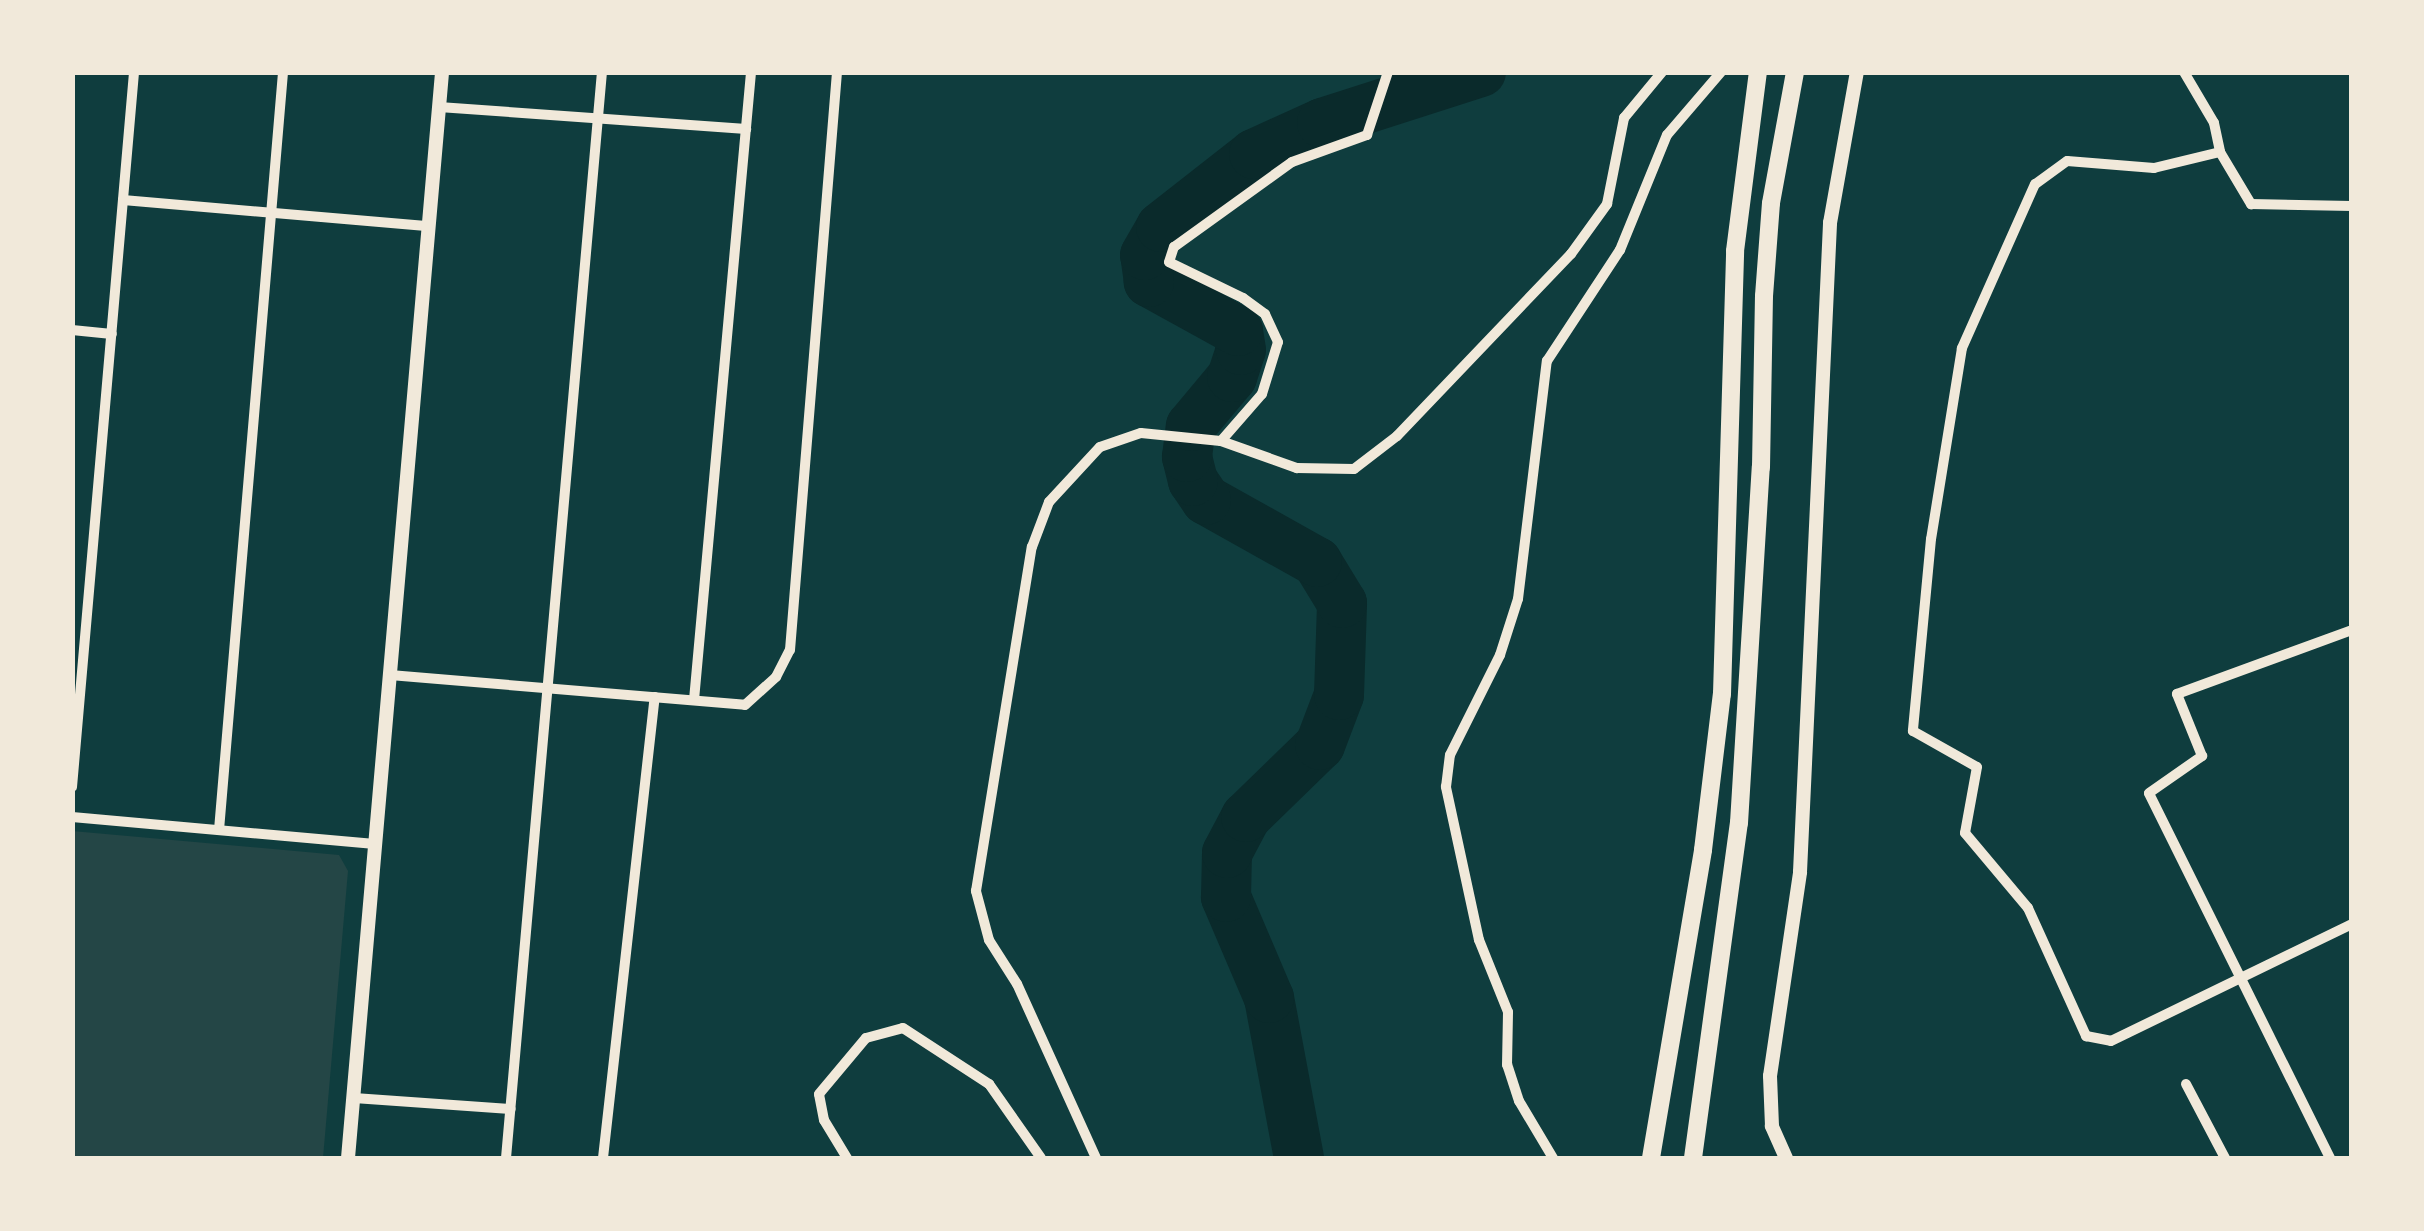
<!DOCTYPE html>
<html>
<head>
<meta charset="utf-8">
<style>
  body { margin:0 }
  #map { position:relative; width:2424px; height:1231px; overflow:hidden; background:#0f3d3e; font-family:Raleway,sans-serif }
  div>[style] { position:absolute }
  .green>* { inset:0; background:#244646 }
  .river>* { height:50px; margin:-25px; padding:0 25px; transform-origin:25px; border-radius:25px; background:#0a2a2b }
  .minor>* { height:10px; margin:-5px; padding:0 5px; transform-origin:5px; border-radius:5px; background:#f1e9da }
  .tertiary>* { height:14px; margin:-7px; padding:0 7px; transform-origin:7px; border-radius:7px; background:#f1e9da }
  .primary>* { height:18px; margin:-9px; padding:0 9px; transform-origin:9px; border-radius:9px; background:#f1e9da }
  span { translate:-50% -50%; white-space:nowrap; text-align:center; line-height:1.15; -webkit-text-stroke:10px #f1e9da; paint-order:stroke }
  .frame { position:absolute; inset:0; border:75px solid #f1e9da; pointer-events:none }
</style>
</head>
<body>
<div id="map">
  <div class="green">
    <i style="clip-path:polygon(72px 831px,339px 855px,348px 871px,323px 1158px,73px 1158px)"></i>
  </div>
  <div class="river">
    <i style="left:1299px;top:1158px;width:163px;rotate:-100.6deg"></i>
    <i style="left:1269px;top:998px;width:110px;rotate:-113.1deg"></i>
    <i style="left:1226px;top:897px;width:44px;rotate:-88.7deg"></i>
    <i style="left:1227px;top:853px;width:41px;rotate:-62.2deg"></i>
    <i style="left:1246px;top:817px;width:103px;rotate:-44.2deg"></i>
    <i style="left:1320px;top:745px;width:53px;rotate:-69.2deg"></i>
    <i style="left:1339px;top:695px;width:92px;rotate:-88.1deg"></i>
    <i style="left:1342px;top:603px;width:48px;rotate:-121.4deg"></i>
    <i style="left:1317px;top:562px;width:127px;rotate:-150.8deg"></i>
    <i style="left:1206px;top:500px;width:23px;rotate:-124deg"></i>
    <i style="left:1193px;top:481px;width:25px;rotate:-104deg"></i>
    <i style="left:1187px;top:457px;width:31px;rotate:-83deg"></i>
    <i style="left:1191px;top:426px;width:64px;rotate:-50.1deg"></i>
    <i style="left:1232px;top:377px;width:28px;rotate:-72deg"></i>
    <i style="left:1241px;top:350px;width:19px;rotate:-99deg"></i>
    <i style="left:1238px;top:331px;width:102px;rotate:-151.2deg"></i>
    <i style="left:1149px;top:282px;width:27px;rotate:-98deg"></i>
    <i style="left:1145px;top:255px;width:32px;rotate:-60deg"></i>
    <i style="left:1161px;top:227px;width:118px;rotate:-38.1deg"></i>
    <i style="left:1254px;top:154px;width:75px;rotate:-24.5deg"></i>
    <i style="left:1322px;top:123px;width:167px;rotate:-17.8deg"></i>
  </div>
  <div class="minor">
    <i style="left:2184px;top:72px;width:59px;rotate:59.5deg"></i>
    <i style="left:2214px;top:123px;width:30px;rotate:78deg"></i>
    <i style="left:2220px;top:152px;width:68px;rotate:166.4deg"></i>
    <i style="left:2154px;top:168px;width:87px;rotate:-175.4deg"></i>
    <i style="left:2067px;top:161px;width:39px;rotate:144deg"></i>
    <i style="left:2035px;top:184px;width:180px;rotate:114deg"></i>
    <i style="left:1962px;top:348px;width:193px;rotate:99.2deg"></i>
    <i style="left:1931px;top:539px;width:193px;rotate:95.4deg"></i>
    <i style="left:1913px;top:731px;width:73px;rotate:29.4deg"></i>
    <i style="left:1977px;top:767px;width:67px;rotate:100.3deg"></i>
    <i style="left:1965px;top:833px;width:98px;rotate:50deg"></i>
    <i style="left:2028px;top:908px;width:141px;rotate:65.6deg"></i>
    <i style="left:2086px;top:1036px;width:25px;rotate:11deg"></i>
    <i style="left:2111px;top:1041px;width:268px;rotate:-25.9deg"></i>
    <i style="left:439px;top:107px;width:308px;rotate:4.1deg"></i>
    <i style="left:2220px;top:152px;width:61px;rotate:59.2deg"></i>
    <i style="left:2251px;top:204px;width:101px;rotate:1.1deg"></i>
    <i style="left:123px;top:200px;width:307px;rotate:4.9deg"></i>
    <i style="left:72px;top:330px;width:40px;rotate:5.7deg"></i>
    <i style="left:1221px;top:441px;width:62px;rotate:-48.9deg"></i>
    <i style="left:1262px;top:394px;width:54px;rotate:-72.9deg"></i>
    <i style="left:1278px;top:342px;width:31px;rotate:-115deg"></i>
    <i style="left:1265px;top:314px;width:27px;rotate:-144deg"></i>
    <i style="left:1243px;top:298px;width:82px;rotate:-154.1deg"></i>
    <i style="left:1169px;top:262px;width:16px;rotate:-72deg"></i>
    <i style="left:1174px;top:247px;width:145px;rotate:-35.8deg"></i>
    <i style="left:1292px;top:162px;width:80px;rotate:-19.8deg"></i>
    <i style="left:1367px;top:135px;width:66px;rotate:-71.6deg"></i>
    <i style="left:390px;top:675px;width:356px;rotate:4.8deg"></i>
    <i style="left:745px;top:705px;width:42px;rotate:-42.1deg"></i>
    <i style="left:776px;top:677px;width:30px;rotate:-63deg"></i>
    <i style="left:790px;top:650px;width:580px;rotate:-85.35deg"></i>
    <i style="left:694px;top:700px;width:631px;rotate:-84.81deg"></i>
    <i style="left:72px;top:787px;width:718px;rotate:-85.04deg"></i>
    <i style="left:72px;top:817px;width:304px;rotate:5.1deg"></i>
    <i style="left:219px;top:830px;width:761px;rotate:-85.17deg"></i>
    <i style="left:2186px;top:1084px;width:84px;rotate:62.2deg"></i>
    <i style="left:354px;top:1098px;width:157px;rotate:4deg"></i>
    <i style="left:506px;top:1158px;width:1090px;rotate:-84.95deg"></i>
    <i style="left:603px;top:1158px;width:464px;rotate:-83.6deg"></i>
    <i style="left:847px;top:1158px;width:44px;rotate:-121.2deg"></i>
    <i style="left:824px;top:1120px;width:26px;rotate:-101deg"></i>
    <i style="left:819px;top:1094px;width:73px;rotate:-50deg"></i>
    <i style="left:866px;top:1038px;width:38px;rotate:-15deg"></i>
    <i style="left:903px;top:1028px;width:103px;rotate:33.1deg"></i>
    <i style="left:989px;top:1084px;width:90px;rotate:54.9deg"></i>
    <i style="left:1096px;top:1158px;width:191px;rotate:-114.4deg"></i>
    <i style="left:1017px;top:984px;width:52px;rotate:-122.5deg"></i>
    <i style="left:989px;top:940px;width:51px;rotate:-104.9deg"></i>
    <i style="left:976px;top:891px;width:349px;rotate:-80.8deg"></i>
    <i style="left:1032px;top:547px;width:48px;rotate:-69.3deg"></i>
    <i style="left:1049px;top:502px;width:75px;rotate:-47.2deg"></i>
    <i style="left:1100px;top:447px;width:43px;rotate:-18.9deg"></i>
    <i style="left:1141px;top:433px;width:80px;rotate:5.7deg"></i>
    <i style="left:1221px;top:441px;width:81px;rotate:19.6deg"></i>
    <i style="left:1297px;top:468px;width:57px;rotate:1deg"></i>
    <i style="left:1354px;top:469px;width:54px;rotate:-37.5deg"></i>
    <i style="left:1397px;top:436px;width:252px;rotate:-46.3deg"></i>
    <i style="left:1571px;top:254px;width:62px;rotate:-54.2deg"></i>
    <i style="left:1607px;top:204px;width:88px;rotate:-78.8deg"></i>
    <i style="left:1624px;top:118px;width:60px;rotate:-50.4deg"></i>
    <i style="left:1553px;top:1158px;width:66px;rotate:-120.8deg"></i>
    <i style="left:1519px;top:1101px;width:38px;rotate:-108deg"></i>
    <i style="left:1507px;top:1065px;width:53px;rotate:-88.9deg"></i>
    <i style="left:1508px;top:1012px;width:78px;rotate:-111.9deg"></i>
    <i style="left:1479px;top:940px;width:157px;rotate:-102.2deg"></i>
    <i style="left:1446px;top:787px;width:32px;rotate:-83deg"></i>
    <i style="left:1450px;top:755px;width:112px;rotate:-63.4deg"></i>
    <i style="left:1500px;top:655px;width:59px;rotate:-72.2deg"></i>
    <i style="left:1518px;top:599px;width:240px;rotate:-83.1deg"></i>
    <i style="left:1547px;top:361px;width:133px;rotate:-56.7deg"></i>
    <i style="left:1620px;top:250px;width:124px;rotate:-67.8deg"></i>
    <i style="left:1667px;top:135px;width:83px;rotate:-49.4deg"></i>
    <i style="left:2330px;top:1158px;width:407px;rotate:-116.4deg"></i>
    <i style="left:2149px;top:793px;width:65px;rotate:-34.9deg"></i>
    <i style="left:2202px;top:756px;width:67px;rotate:-112deg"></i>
    <i style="left:2177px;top:694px;width:186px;rotate:-20.1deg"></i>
  </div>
  <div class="tertiary">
    <i style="left:348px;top:1158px;width:1090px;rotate:-85.05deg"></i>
    <i style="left:1786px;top:1158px;width:35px;rotate:-114deg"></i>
    <i style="left:1772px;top:1126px;width:50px;rotate:-92.3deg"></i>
    <i style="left:1770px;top:1076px;width:206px;rotate:-81.6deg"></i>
    <i style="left:1800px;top:872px;width:650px;rotate:-87.35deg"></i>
    <i style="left:1830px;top:223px;width:153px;rotate:-79.9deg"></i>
  </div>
  <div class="primary">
    <i style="left:1651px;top:1158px;width:312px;rotate:-80.4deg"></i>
    <i style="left:1703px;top:850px;width:157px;rotate:-83.1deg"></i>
    <i style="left:1722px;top:694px;width:443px;rotate:-88.3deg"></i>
    <i style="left:1735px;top:251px;width:180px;rotate:-82.7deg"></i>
    <i style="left:1693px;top:1158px;width:338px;rotate:-82.2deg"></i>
    <i style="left:1739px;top:823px;width:357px;rotate:-86.5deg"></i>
    <i style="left:1761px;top:467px;width:171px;rotate:-89deg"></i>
    <i style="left:1764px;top:296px;width:93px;rotate:-85.7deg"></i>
    <i style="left:1771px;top:203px;width:133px;rotate:-79.6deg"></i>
  </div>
  <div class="frame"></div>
</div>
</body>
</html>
